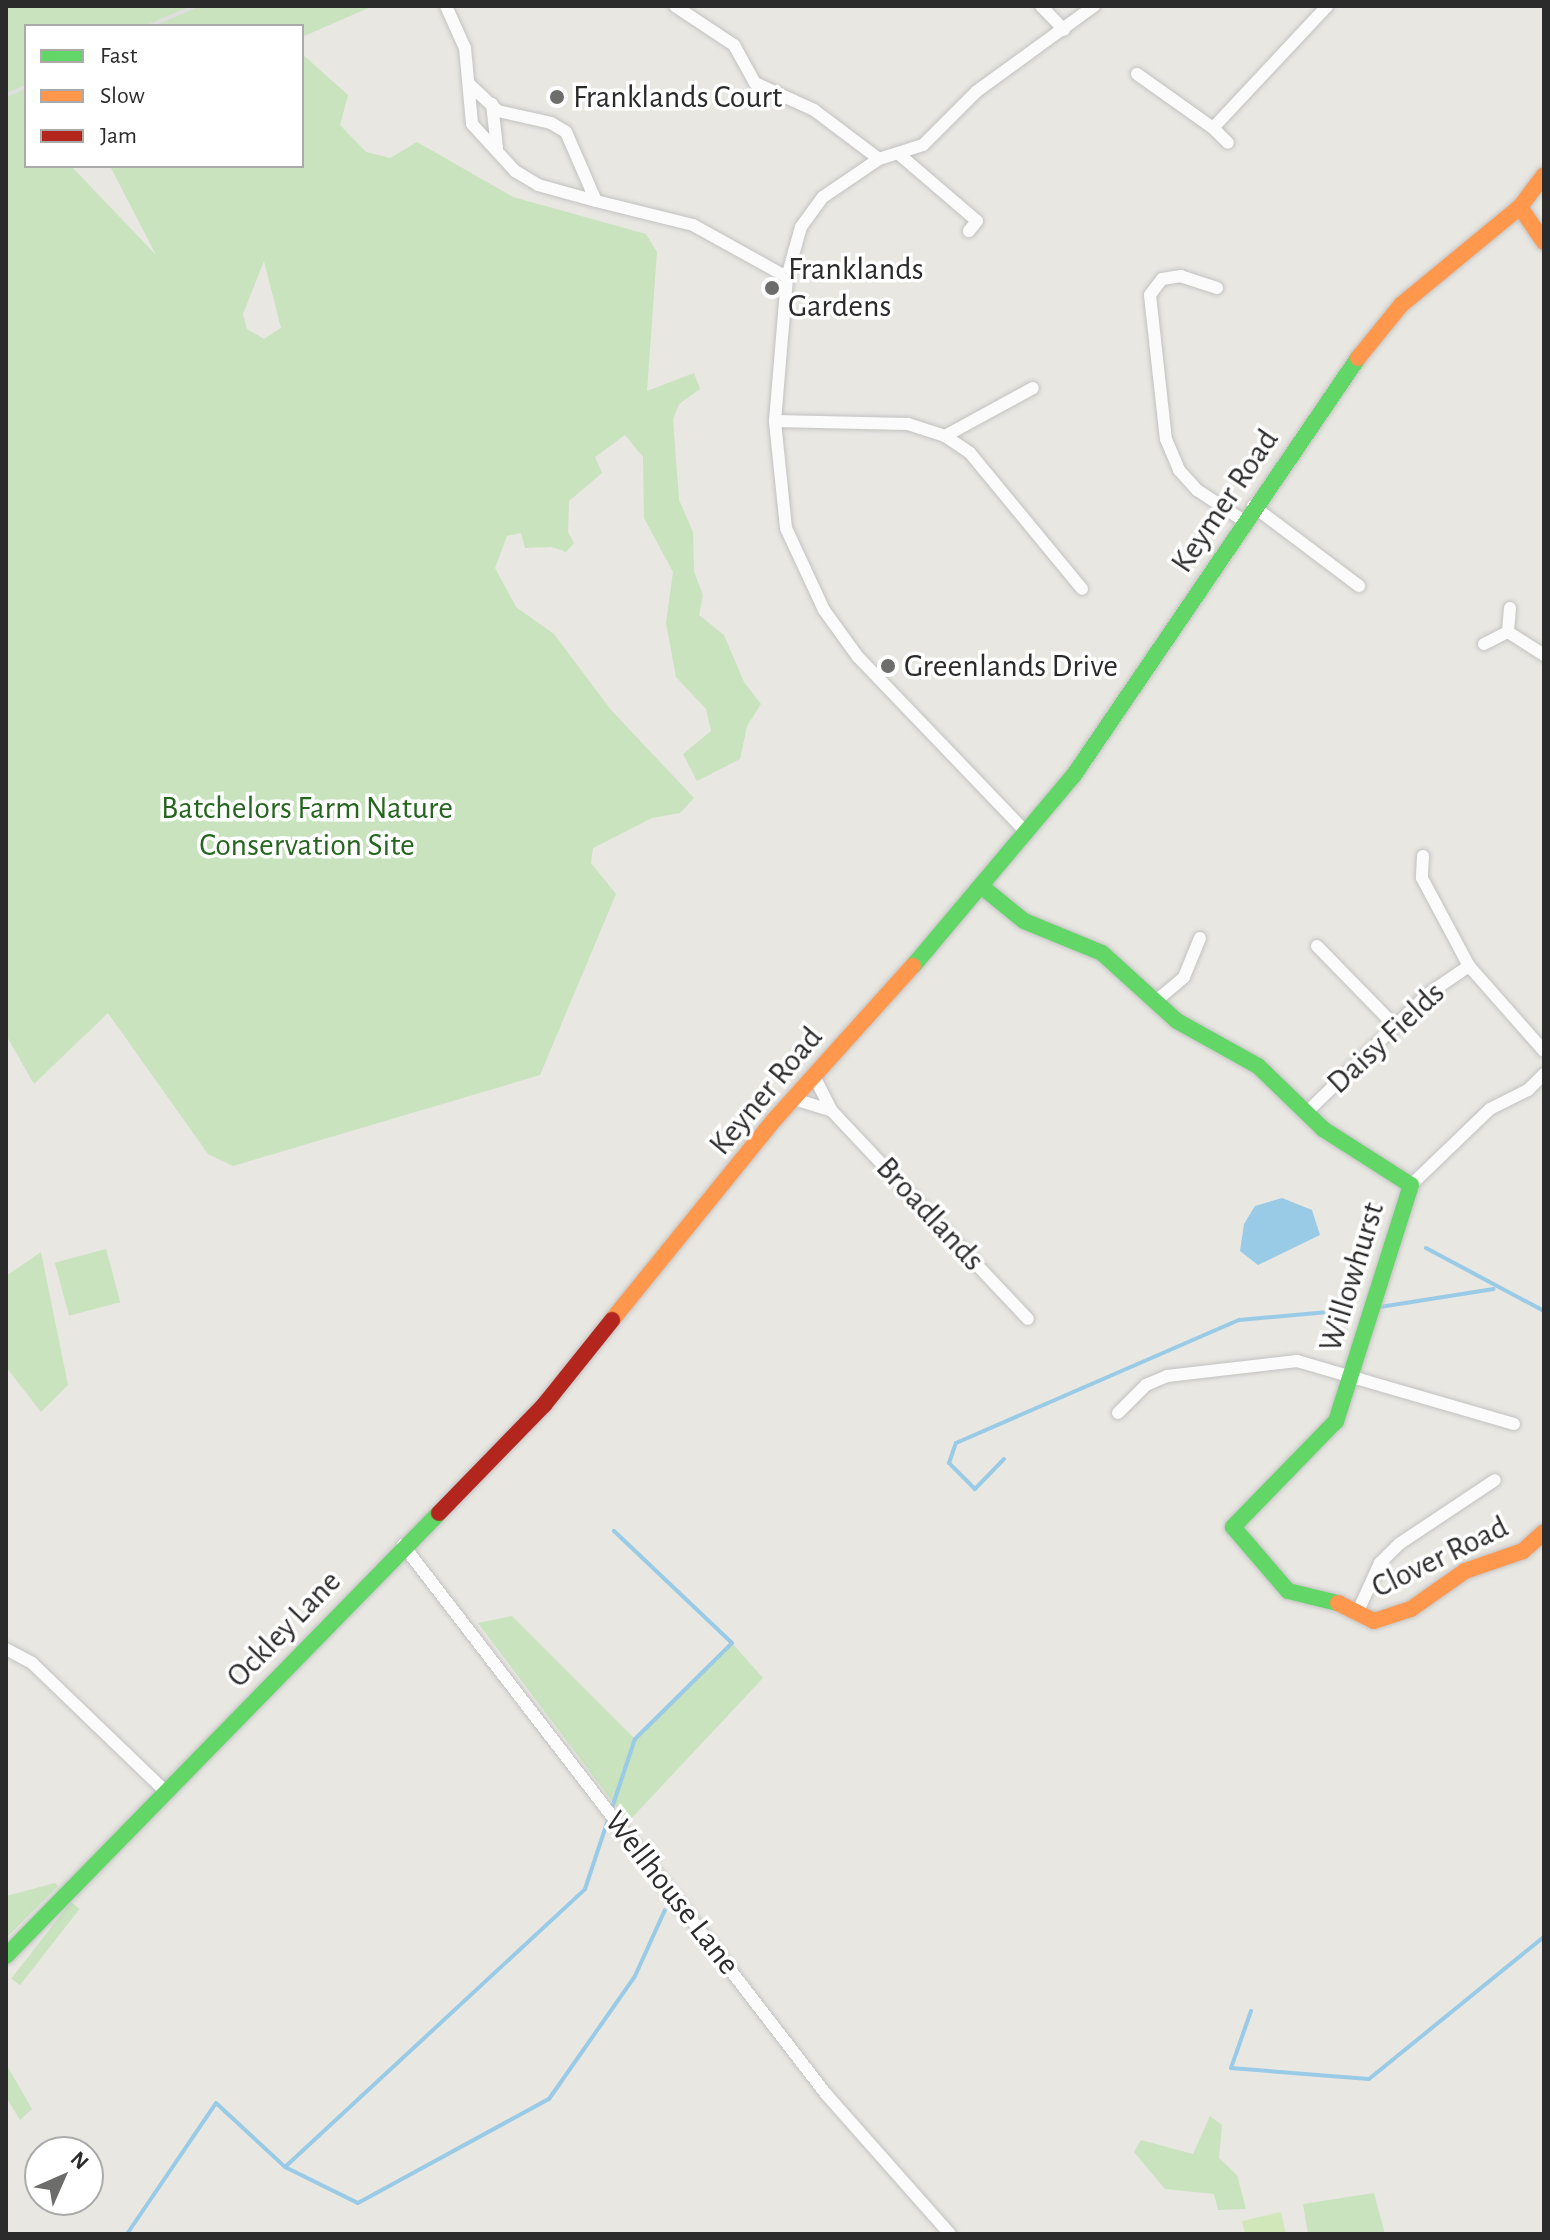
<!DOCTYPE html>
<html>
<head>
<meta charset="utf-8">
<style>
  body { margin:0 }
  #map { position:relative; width:1550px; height:2240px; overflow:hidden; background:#e8e7e2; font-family:"Alegreya Sans",sans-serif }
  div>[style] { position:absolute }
  .green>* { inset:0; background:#c8e3bd; transform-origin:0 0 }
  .pitch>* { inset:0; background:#d1e7ba }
  .water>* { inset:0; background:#99cbe7 }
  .stream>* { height:4px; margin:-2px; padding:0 2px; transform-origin:2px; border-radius:2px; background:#99cbe7 }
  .roads { filter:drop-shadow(0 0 2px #c2c2c2) drop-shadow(0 0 2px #c2c2c2) }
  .street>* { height:12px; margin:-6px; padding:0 6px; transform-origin:6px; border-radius:6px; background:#fcfbfb }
  .fast>* { height:16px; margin:-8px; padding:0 8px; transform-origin:8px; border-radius:8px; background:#63d668 }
  .slow>* { height:16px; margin:-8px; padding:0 8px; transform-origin:8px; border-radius:8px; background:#ff974d }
  .jam>* { height:16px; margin:-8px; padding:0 8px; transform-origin:8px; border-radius:8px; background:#b3261e }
  .rail>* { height:4px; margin:-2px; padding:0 2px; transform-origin:2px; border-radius:2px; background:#dededf }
  .dots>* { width:22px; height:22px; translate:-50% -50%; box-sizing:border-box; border:4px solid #fff; border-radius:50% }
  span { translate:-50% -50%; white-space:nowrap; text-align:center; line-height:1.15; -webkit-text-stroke:7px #fff; paint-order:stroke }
  .poi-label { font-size:32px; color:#2b2b2b }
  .left { translate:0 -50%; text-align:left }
  .street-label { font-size:32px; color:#2b2b2b }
  .park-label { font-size:32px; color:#25661e }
  .frame { position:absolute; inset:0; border:8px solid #2b2b2b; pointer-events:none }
  .legend { position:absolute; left:24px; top:24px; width:280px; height:144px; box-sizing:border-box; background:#fff; border:2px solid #aaa; margin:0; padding:10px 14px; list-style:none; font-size:24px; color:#2b2b2b }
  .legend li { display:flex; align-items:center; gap:16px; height:40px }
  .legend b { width:40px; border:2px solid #aaa }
  .north { position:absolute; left:24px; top:2136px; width:80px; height:80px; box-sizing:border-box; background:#fff; border:2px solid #aaa; border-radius:50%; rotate:45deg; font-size:22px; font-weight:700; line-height:32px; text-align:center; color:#2b2b2b }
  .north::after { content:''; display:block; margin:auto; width:28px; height:36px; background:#6d6d6b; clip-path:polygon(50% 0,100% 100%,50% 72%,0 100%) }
</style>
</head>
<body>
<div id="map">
  <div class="green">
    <i style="clip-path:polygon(evenodd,6px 6px,373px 6px,302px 37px,302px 26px,26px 26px,26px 166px,71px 166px,156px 255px,110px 166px,302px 166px,302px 54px,348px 95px,340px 125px,366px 152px,390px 158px,417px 142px,513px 197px,646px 234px,657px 252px,647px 391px,694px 373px,700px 389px,679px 404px,673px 419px,679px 500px,693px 532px,694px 572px,703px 595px,699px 615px,724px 635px,744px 682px,761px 704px,747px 726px,740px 759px,697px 781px,683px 754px,711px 731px,706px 709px,676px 677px,666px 623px,673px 572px,644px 518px,643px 457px,625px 435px,595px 457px,602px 473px,569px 501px,568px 532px,574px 543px,566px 552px,552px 547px,525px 548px,521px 533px,507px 536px,495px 568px,516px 607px,554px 634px,611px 710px,694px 798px,680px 813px,652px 818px,593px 848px,591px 863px,616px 894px,540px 1075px,233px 1166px,208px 1154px,108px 1013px,34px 1084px,6px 1035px,6px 6px,264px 261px,281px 328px,264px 339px,247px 329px,243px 314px,264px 261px)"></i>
    <i style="left:106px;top:1249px;width:55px;height:53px;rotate:75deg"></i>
    <i style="clip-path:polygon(41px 1252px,68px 1385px,41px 1412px,6px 1367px,6px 1276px)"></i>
    <i style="clip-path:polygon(512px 1616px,635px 1739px,732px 1643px,763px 1678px,628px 1822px,478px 1623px)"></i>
    <i style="clip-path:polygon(55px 1883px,58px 1886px,6px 1938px,6px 1896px)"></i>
    <i style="left:71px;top:1902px;width:11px;height:97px;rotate:38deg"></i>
    <i style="clip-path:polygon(6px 2064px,32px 2109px,20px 2120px,6px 2097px)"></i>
    <i style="clip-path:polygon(1210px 2116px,1222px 2125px,1219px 2158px,1237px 2175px,1246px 2209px,1218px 2210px,1214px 2194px,1165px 2189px,1134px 2152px,1141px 2140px,1193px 2154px)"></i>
    <i style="clip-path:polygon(1374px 2193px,1385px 2234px,1308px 2234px,1303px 2204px)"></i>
  </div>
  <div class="pitch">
    <i style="clip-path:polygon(1281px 2212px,1286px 2234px,1245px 2234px,1242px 2221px)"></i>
  </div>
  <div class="water">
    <i style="clip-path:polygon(1282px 1198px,1312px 1210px,1320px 1235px,1258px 1265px,1240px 1251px,1244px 1224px,1255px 1206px)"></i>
  </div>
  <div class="stream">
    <i style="left:1426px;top:1248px;width:134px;rotate:28.1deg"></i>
    <i style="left:1380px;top:1307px;width:115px;rotate:-9deg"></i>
    <i style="left:1004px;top:1459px;width:42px;rotate:134deg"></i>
    <i style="left:975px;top:1489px;width:37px;rotate:-135deg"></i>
    <i style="left:949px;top:1463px;width:21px;rotate:-71deg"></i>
    <i style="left:956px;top:1443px;width:309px;rotate:-23.5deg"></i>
    <i style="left:1239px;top:1320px;width:112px;rotate:-5.1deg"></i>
    <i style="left:1251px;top:2011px;width:60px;rotate:109.3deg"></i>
    <i style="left:1231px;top:2068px;width:138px;rotate:4.6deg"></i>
    <i style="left:1369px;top:2079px;width:225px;rotate:-39.1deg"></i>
    <i style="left:285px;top:2167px;width:409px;rotate:-42.8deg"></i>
    <i style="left:585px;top:1889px;width:158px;rotate:-71.6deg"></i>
    <i style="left:635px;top:1739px;width:136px;rotate:-44.7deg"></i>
    <i style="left:732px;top:1643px;width:163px;rotate:-136.5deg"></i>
    <i style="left:127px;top:2234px;width:158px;rotate:-55.8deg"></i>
    <i style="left:216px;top:2103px;width:94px;rotate:42.8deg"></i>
    <i style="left:285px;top:2167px;width:81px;rotate:26.3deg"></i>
    <i style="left:358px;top:2203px;width:217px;rotate:-28.6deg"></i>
    <i style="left:549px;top:2099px;width:150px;rotate:-55deg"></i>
    <i style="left:635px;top:1976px;width:72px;rotate:-65.6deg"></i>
  </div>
  <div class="roads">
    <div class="street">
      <i style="left:446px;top:6px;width:46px;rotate:65.7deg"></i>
      <i style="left:465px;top:48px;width:76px;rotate:84.7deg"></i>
      <i style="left:472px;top:124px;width:64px;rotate:47.5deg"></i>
      <i style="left:515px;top:171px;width:27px;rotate:31deg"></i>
      <i style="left:538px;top:185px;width:60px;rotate:15.4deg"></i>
      <i style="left:675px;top:6px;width:71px;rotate:33.5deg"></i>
      <i style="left:734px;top:45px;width:43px;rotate:61.1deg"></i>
      <i style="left:755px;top:83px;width:65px;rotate:24.6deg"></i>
      <i style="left:814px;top:110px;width:81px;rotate:37deg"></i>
      <i style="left:1041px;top:6px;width:33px;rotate:46deg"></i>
      <i style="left:1137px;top:74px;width:93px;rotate:35.4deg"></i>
      <i style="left:1213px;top:128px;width:167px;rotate:-46.9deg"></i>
      <i style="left:470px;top:85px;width:38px;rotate:43deg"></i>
      <i style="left:498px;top:111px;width:54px;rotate:12.8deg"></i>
      <i style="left:551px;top:123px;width:17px;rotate:31deg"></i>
      <i style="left:566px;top:132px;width:75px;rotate:66.5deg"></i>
      <i style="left:596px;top:201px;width:100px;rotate:13.9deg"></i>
      <i style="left:693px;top:225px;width:107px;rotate:29deg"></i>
      <i style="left:492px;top:104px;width:44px;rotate:83.5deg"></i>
      <i style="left:1213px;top:128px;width:21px;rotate:45deg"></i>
      <i style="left:900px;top:155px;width:101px;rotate:40.6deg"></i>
      <i style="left:977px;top:221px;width:13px;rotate:129deg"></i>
      <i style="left:1217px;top:288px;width:38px;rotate:-162deg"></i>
      <i style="left:1181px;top:276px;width:19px;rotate:171deg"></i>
      <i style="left:1162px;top:279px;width:20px;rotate:127deg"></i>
      <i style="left:1150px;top:295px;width:145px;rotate:83.7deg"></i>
      <i style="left:1166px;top:439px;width:34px;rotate:67deg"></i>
      <i style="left:1179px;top:470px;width:27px;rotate:48deg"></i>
      <i style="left:1197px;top:490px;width:56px;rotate:33.4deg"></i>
      <i style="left:775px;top:421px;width:133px;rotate:1.3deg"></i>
      <i style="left:908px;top:424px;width:39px;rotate:18deg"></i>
      <i style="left:945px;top:436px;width:30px;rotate:34deg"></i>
      <i style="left:970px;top:453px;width:176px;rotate:50.5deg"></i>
      <i style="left:945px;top:436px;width:100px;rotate:-28.6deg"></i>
      <i style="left:1253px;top:506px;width:133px;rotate:37deg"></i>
      <i style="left:1510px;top:608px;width:24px;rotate:95deg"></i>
      <i style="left:1508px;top:632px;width:43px;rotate:32.6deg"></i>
      <i style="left:1484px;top:644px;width:27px;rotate:-27deg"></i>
      <i style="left:1026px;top:832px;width:243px;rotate:-133.8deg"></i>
      <i style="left:858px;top:657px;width:58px;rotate:-125.9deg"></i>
      <i style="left:824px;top:610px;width:90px;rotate:-114.9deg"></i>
      <i style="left:786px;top:528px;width:108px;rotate:-95.9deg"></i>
      <i style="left:775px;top:421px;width:144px;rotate:-85.2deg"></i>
      <i style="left:787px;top:277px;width:52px;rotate:-74.4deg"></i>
      <i style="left:801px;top:227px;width:37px;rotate:-54deg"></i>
      <i style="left:823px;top:197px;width:68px;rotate:-34.2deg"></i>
      <i style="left:879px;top:159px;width:46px;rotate:-17.7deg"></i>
      <i style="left:923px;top:145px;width:76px;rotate:-45deg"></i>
      <i style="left:977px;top:91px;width:145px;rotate:-36deg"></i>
      <i style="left:1423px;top:856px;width:22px;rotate:93deg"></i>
      <i style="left:1422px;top:878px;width:100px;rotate:61.9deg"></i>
      <i style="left:1469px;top:966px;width:113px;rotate:48.6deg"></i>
      <i style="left:1317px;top:946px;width:110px;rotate:45.7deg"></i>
      <i style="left:1157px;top:1000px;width:35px;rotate:-40deg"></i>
      <i style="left:1184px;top:977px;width:42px;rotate:-67.7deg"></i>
      <i style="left:814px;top:1076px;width:38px;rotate:63deg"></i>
      <i style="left:831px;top:1110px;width:287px;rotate:46.7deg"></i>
      <i style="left:794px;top:1099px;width:39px;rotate:17deg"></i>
      <i style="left:1305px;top:1114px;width:172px;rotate:-44.3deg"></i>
      <i style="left:1428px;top:994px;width:50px;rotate:-34.3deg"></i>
      <i style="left:1411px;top:1185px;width:110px;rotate:-43.9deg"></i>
      <i style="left:1490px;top:1109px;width:42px;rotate:-26.6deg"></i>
      <i style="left:1528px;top:1090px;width:23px;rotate:-45deg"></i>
      <i style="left:1118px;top:1413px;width:40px;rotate:-45deg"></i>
      <i style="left:1146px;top:1385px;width:23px;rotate:-23deg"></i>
      <i style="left:1167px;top:1376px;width:131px;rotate:-6.6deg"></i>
      <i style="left:1297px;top:1361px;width:226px;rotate:16.2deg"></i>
      <i style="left:403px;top:1545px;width:693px;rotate:52.39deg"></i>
      <i style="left:826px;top:2094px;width:187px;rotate:48.5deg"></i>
      <i style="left:1358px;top:1611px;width:53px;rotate:-65.4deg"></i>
      <i style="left:1380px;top:1563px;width:27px;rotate:-45deg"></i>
      <i style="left:1399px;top:1544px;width:115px;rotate:-33.7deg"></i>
      <i style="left:6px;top:1649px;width:30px;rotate:28deg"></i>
      <i style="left:32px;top:1663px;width:187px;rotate:43.9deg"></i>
    </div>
    <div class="fast">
      <i style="left:981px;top:886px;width:55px;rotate:39.1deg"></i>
      <i style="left:1024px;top:921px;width:84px;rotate:22.3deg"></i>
      <i style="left:1102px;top:953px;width:101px;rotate:42.2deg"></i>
      <i style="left:1177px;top:1021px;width:93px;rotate:29.1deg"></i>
      <i style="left:1258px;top:1066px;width:91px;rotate:44.1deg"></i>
      <i style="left:1323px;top:1129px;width:104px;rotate:32.5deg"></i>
      <i style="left:1411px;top:1185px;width:248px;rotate:107.6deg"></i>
      <i style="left:1336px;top:1421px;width:148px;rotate:134.2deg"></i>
      <i style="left:1233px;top:1527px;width:84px;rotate:49.3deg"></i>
      <i style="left:1288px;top:1591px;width:51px;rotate:13.5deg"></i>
      <i style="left:913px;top:966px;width:250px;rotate:-49.9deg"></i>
      <i style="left:1074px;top:775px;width:505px;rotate:-55.74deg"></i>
      <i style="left:6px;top:1956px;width:619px;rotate:-45.65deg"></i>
    </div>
    <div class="slow">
      <i style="left:1520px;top:207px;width:42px;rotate:55.6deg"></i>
      <i style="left:1358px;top:358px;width:68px;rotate:-50.9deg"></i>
      <i style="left:1401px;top:305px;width:154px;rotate:-39.5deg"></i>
      <i style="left:1520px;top:207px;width:40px;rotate:-53deg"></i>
      <i style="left:612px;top:1320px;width:259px;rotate:-51deg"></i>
      <i style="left:775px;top:1119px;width:206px;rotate:-48deg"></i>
      <i style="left:1338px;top:1603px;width:40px;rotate:26.6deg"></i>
      <i style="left:1374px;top:1621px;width:39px;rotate:-18deg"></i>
      <i style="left:1411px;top:1609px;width:66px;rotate:-35.1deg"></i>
      <i style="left:1465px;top:1571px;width:61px;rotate:-19deg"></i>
      <i style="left:1523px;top:1551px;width:28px;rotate:-42deg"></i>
    </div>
    <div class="jam">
      <i style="left:439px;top:1513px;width:151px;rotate:-45.8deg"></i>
      <i style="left:544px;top:1405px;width:109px;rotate:-51.3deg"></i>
    </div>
  </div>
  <div class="rail">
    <i style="left:149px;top:26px;width:51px;rotate:-23.1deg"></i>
    <i style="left:6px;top:95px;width:22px;rotate:-22deg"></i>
  </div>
  <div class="dots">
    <i style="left:557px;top:97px;background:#6d6d6b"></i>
    <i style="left:772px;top:288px;background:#6d6d6b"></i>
    <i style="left:888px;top:666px;background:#6d6d6b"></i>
  </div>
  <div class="poi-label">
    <span class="left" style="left:573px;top:97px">Franklands Court</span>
    <span class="left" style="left:788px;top:288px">Franklands<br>Gardens</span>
    <span class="left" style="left:904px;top:666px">Greenlands Drive</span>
  </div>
  <div class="street-label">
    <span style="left:1225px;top:501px;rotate:-56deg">Keymer Road</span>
    <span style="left:1386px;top:1038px;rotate:-43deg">Daisy Fields</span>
    <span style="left:766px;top:1091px;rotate:-50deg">Keyner Road</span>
    <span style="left:930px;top:1214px;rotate:47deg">Broadlands</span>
    <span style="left:1352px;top:1277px;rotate:-73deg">Willowhurst</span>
    <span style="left:1440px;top:1557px;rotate:-26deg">Clover Road</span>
    <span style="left:284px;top:1629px;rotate:-46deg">Ockley Lane</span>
    <span style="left:672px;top:1893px;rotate:52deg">Wellhouse Lane</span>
  </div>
  <div class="park-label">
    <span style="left:307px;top:827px">Batchelors Farm Nature<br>Conservation Site</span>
  </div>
  <div class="frame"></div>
  <ul class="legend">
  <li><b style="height:10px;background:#63d668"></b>Fast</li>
  <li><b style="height:10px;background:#ff974d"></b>Slow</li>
  <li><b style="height:10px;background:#b3261e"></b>Jam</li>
  </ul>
  <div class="north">N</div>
</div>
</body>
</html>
